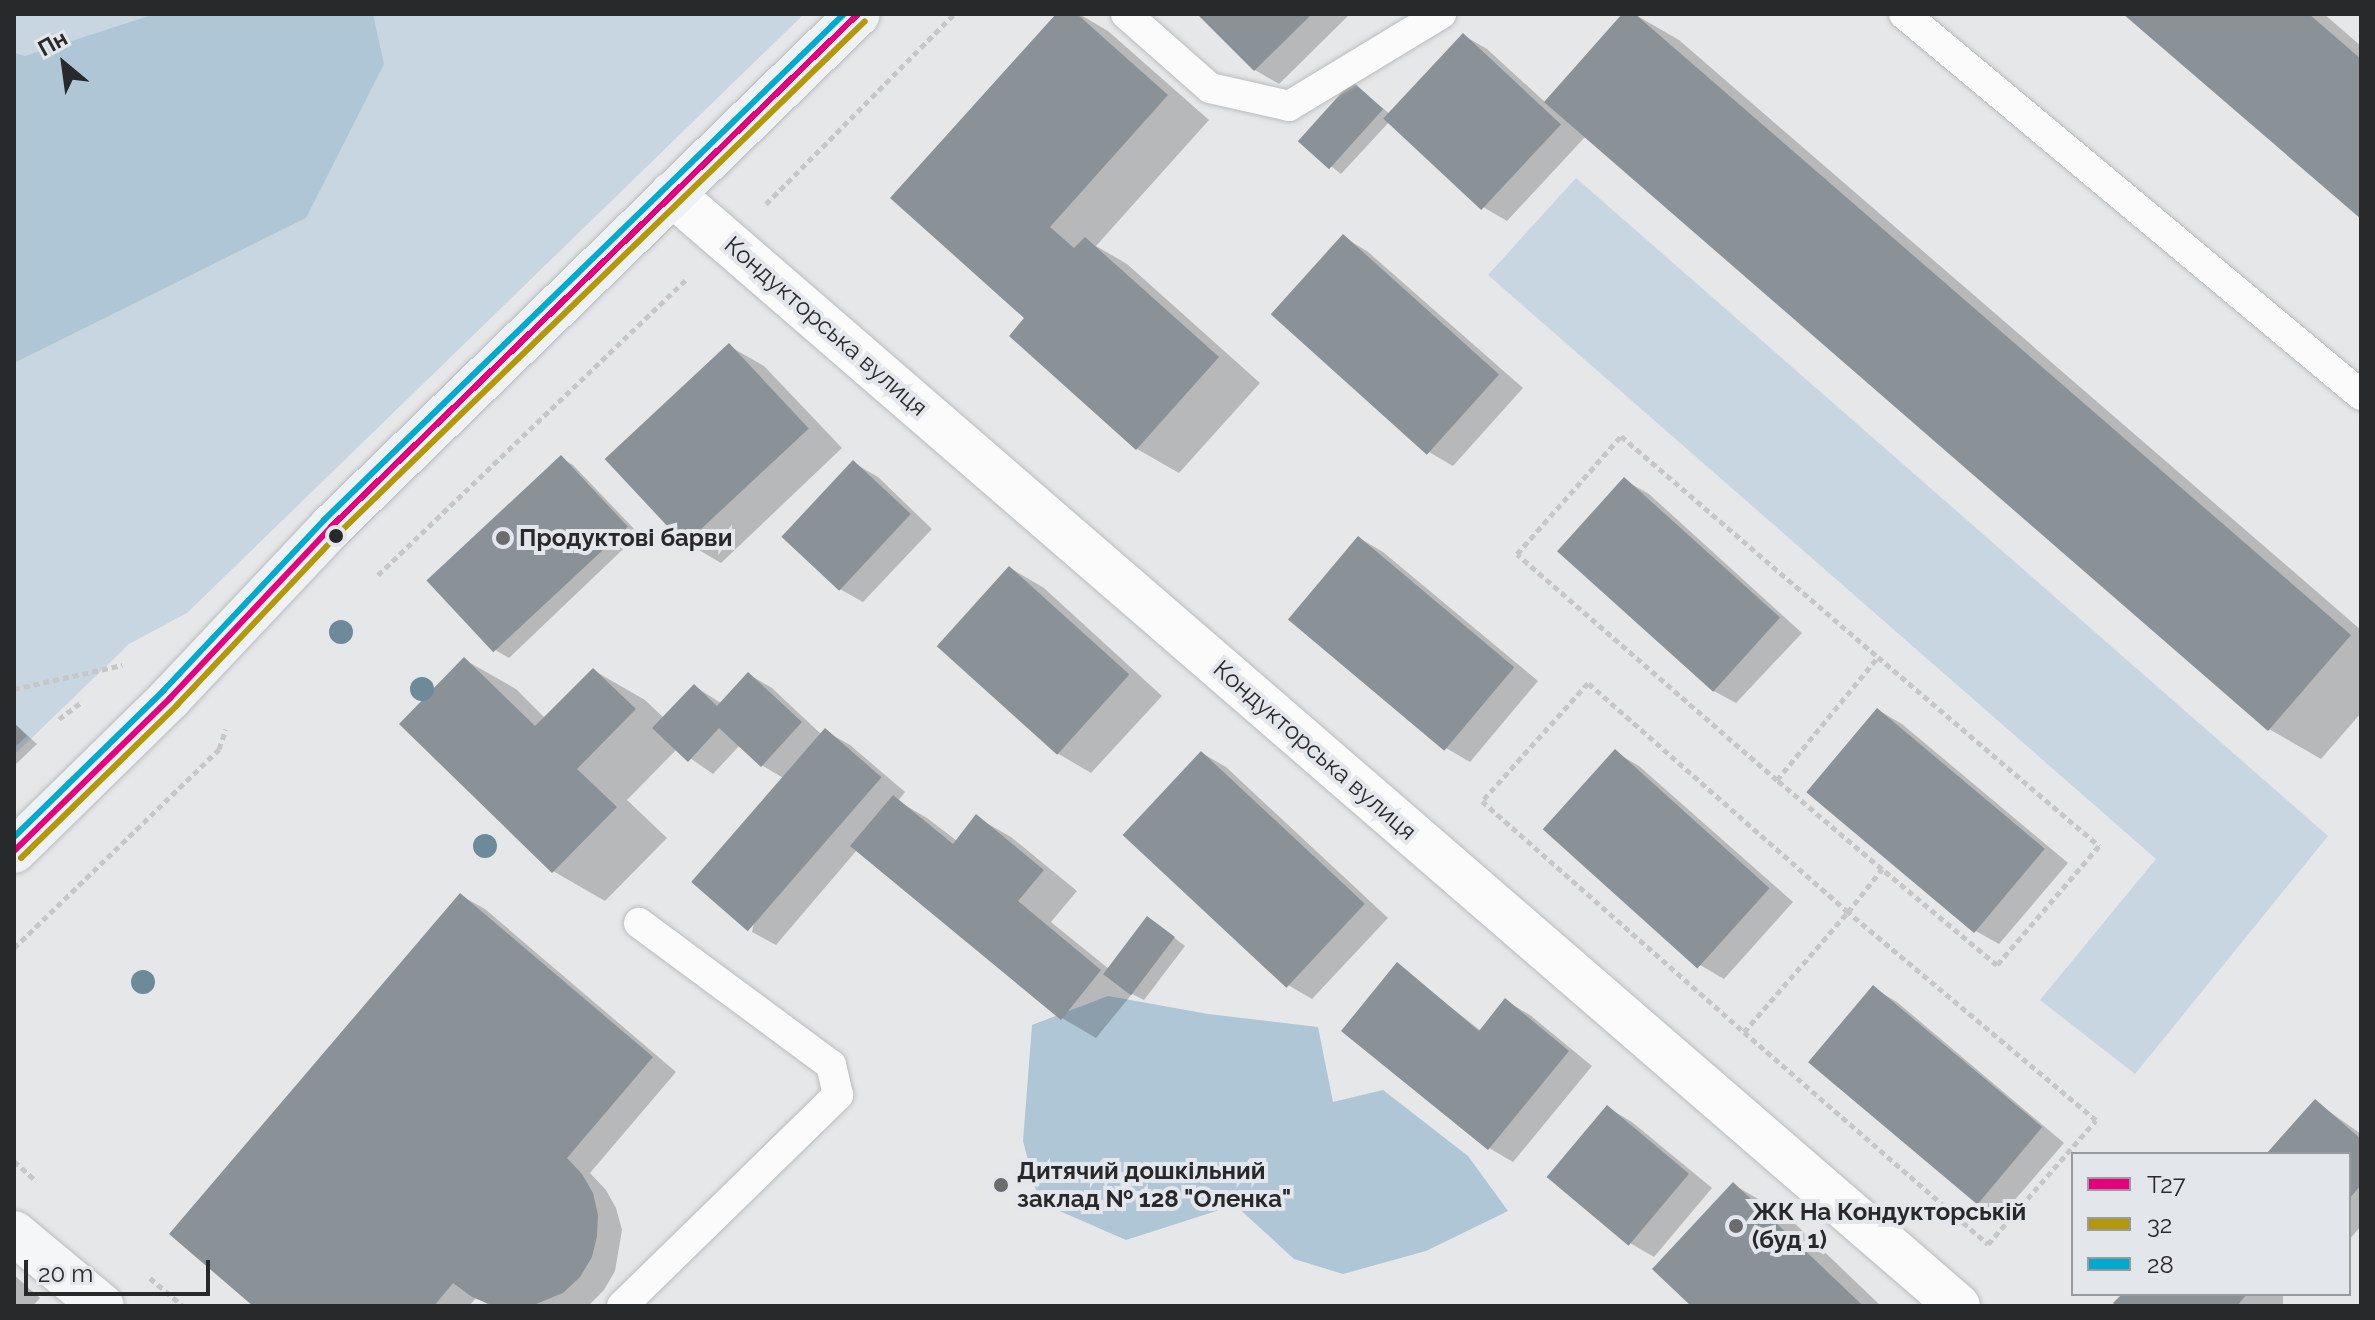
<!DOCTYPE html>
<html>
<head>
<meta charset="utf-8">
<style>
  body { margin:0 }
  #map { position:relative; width:2375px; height:1320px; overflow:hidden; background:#e5e7e9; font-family:Raleway,sans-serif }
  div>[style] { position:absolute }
  .green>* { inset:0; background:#c7d6e1 }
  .forest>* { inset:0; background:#afc6d7 }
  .shadow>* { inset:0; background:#0003; transform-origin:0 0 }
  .building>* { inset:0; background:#8a9298; transform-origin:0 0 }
  .path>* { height:5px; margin-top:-2.5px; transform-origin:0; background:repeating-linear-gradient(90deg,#c7c7c8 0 6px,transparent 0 10px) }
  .roads { filter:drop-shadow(0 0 2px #babcbd) drop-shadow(0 0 2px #babcbd) }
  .service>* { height:30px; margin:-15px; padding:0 15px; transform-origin:15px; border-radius:15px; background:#fbfbfc }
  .minor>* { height:44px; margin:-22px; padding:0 22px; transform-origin:22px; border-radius:22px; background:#fbfbfc }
  .secondary>* { height:44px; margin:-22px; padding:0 22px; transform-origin:22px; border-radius:22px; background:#f4f6f8 }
  .primary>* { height:44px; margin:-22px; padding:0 22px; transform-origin:22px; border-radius:22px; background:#eef2f4 }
  .bus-1>* { height:6px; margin:-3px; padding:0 3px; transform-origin:3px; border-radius:3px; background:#e5007d }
  .bus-2>* { height:6px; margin:-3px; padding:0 3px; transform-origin:3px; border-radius:3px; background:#b4980b }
  .bus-3>* { height:6px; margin:-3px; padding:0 3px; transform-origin:3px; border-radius:3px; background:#00a9ce }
  .trees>* { width:24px; height:24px; margin:-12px; border-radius:50%; background:#6d8a9b }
  .dots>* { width:22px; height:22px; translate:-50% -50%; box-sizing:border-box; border:4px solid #e3e7eb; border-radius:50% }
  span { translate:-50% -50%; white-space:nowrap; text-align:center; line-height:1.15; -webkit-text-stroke:8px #e3e7eb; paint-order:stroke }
  .street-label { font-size:24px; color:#28292b }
  .poi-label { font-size:24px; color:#28292b; font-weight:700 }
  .left { translate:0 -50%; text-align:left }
  .frame { position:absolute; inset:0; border:16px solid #28292b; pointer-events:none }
  .legend { position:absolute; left:2071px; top:1152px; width:280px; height:144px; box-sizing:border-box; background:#e3e7eb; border:2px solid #989b9e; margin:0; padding:10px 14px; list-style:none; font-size:24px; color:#28292b }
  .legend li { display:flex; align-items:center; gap:16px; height:40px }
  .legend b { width:40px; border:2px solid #989b9e }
  .north { position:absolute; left:24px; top:24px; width:80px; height:80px; -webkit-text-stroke:6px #e3e7eb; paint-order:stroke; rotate:331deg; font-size:22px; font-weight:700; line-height:32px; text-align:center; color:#28292b }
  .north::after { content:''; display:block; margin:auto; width:28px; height:36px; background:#28292b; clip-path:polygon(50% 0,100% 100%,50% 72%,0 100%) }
  .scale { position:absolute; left:24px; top:1260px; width:186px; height:36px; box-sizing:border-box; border:4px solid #28292b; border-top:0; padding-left:10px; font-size:24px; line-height:28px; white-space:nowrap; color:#28292b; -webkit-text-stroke:6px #e3e7eb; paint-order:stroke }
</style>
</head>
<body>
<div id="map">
  <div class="green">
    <i style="clip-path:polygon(14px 14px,804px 14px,187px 613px,129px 644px,14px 755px)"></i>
    <i style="clip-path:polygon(1576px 178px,2328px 836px,2135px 1074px,2040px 1000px,2156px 859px,1488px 275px)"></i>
  </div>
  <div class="forest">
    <i style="clip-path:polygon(155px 14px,373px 14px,384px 64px,306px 218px,14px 363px,14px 53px,25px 56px)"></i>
    <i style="clip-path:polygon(1108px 996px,1208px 1014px,1318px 1027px,1333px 1102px,1383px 1090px,1468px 1156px,1508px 1211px,1426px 1251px,1343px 1274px,1294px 1259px,1235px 1205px,1126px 1240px,1039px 1202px,1023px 1141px,1032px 1025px)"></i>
  </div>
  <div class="shadow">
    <i style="clip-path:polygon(1059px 14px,1079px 14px,1108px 31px,1209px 120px,1096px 246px,1127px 264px,1260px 383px,1179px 473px,1137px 449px,1011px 336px,1027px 318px)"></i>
    <i style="clip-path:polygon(1200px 14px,1350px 14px,1279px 84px,1255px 70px)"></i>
    <i style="clip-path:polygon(1624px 14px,1634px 14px,1679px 40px,2361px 630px,2361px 713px,2321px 759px,2269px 729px,1586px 136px,1507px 221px,1483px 207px,1390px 121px,1341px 174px,1299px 141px,1352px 83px,1390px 114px,1463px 35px,1487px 49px,1546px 103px)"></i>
    <i style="clip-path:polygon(2126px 14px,2324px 14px,2361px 46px,2361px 216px)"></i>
    <i style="clip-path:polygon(1343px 237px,1367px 251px,1523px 388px,1453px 466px,1429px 452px)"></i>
    <i style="clip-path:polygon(729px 346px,764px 366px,842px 448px,721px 563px,687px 543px)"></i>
    <i style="clip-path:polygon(561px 458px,573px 465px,639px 534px,509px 658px,497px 651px,432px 583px)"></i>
    <i style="clip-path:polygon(854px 463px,878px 477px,932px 529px,863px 602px,838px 588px,784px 536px)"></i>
    <i style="clip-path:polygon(1624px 480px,1649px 494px,1802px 633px,1736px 703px,1712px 690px)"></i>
    <i style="clip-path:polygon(1359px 538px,1383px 552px,1538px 681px,1470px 762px,1446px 748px)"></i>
    <i style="clip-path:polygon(1010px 568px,1044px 588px,1162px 696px,1091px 773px,1057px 753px)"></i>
    <i style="clip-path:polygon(465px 660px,516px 689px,545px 718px,593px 670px,645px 700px,664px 718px,694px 686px,721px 703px,748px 674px,772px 688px,822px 735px,825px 731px,850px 745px,905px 792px,898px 801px,927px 818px,957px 841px,976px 817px,1011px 837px,1077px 891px,1051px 922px,1109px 969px,1159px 926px,1185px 946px,1144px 1000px,1132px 994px,1096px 1038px,1062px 1018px,857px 850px,776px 945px,752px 932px,785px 779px,763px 766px,740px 745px,713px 774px,677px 749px,627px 800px,667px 838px,605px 901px,553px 871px)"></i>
    <i style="clip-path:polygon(1878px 710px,1902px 724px,2068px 863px,1999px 944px,1974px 930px,1809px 792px)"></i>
    <i style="clip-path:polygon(14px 723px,37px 744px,14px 766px)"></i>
    <i style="clip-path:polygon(1615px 752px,1639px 766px,1793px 902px,1724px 979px,1700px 965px)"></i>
    <i style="clip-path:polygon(1202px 753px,1226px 767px,1388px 918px,1312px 999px,1288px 985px)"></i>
    <i style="clip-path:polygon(460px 895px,485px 909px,676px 1072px,590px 1173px,606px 1190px,616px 1208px,622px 1230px,615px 1271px,604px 1290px,588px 1306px,491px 1306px,476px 1298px,469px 1306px,256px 1306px)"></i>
    <i style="clip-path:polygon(1397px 965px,1481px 1031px,1506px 1001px,1530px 1015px,1592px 1066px,1513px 1162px,1489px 1148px)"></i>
    <i style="clip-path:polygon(1873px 988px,1897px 1002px,2064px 1143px,2000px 1217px,1976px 1203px)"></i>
    <i style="clip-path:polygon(2316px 1102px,2361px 1134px,2361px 1226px,2349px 1240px,2349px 1154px,2269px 1154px)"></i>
    <i style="clip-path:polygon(1608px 1108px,1632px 1122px,1712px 1188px,1654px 1257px,1630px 1243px)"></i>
    <i style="clip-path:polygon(1734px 1185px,1786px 1215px,1881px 1306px,1694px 1306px)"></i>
    <i style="clip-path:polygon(14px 1275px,40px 1298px,33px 1306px,14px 1306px)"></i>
    <i style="left:2124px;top:1294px;width:159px;height:13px"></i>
  </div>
  <div class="building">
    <i style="clip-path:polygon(1056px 14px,1077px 14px,1168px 95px,1050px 227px,1074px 248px,1085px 237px,1219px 357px,1136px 450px,1009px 336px,1024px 318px,890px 198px)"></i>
    <i style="clip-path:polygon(1197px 14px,1312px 14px,1254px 71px)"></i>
    <i style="clip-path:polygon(1622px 14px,1635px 14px,2351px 635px,2268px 731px,1544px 102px)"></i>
    <i style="clip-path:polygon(2123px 14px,2309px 14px,2361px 59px,2361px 219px)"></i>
    <i style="left:1463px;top:33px;width:134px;height:117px;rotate:43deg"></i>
    <i style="left:1352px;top:81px;width:42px;height:81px;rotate:42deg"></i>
    <i style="left:1343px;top:234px;width:210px;height:108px;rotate:42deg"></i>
    <i style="left:729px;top:343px;width:117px;height:170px;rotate:47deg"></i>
    <i style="left:561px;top:455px;width:98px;height:184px;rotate:47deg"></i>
    <i style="left:853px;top:460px;width:79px;height:105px;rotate:43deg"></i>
    <i style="left:1624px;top:477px;width:210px;height:100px;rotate:42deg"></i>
    <i style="left:1358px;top:536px;width:204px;height:109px;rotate:40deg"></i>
    <i style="left:1009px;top:566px;width:162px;height:108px;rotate:42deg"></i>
    <i style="clip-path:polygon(464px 657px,535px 726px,593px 668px,636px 709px,577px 769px,617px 807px,552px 873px,399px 724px)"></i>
    <i style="clip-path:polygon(748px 672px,802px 722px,761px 767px,719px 728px,688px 762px,652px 728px,694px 684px,717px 706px)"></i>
    <i style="left:1877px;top:708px;width:219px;height:110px;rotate:40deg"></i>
    <i style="clip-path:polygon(14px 723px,27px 736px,14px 748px)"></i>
    <i style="left:825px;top:728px;width:75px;height:204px;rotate:41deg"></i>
    <i style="left:1615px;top:749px;width:208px;height:108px;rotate:42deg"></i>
    <i style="left:1201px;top:751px;width:224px;height:115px;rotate:43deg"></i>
    <i style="clip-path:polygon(893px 795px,953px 844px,976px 814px,1044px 870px,1018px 901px,1101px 970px,1061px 1020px,850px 846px)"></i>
    <i style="clip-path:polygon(460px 893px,653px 1057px,567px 1158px,582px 1174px,593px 1193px,598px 1215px,597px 1236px,592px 1257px,580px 1277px,563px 1293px,531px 1306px,494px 1306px,472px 1297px,453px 1283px,434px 1306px,253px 1306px,169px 1234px)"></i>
    <i style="left:1147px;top:916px;width:35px;height:73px;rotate:37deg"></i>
    <i style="clip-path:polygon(1397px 962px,1479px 1031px,1505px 998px,1569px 1051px,1488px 1150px,1341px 1031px)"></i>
    <i style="left:1873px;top:985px;width:221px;height:101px;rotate:40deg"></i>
    <i style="clip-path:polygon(2315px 1099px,2361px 1139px,2361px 1185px,2349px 1199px,2349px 1154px,2266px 1154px)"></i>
    <i style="left:1607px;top:1105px;width:107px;height:94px;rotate:40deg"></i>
    <i style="clip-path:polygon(1733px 1182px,1858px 1301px,1863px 1306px,1691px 1306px,1652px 1269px)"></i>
    <i style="clip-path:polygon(2122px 1294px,2247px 1294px,2237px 1306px,2116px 1306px,2113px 1303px)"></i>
  </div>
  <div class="path">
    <i style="left:766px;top:204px;width:267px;rotate:-45.3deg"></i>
    <i style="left:378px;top:575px;width:428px;rotate:-43.8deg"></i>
    <i style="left:14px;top:689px;width:111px;rotate:-12.5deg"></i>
    <i style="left:59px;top:719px;width:30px;rotate:-37deg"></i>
    <i style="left:1777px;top:780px;width:344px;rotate:-139deg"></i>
    <i style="left:1517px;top:554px;width:157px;rotate:-48.6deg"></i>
    <i style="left:1621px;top:436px;width:339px;rotate:40.7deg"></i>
    <i style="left:14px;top:948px;width:286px;rotate:-44.1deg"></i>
    <i style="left:219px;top:749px;width:21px;rotate:-71deg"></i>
    <i style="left:1744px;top:1032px;width:323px;rotate:41deg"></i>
    <i style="left:1988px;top:1244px;width:164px;rotate:-48.9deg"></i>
    <i style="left:2096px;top:1120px;width:324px;rotate:-140deg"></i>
    <i style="left:1848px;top:912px;width:346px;rotate:-138.6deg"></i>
    <i style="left:1588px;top:683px;width:159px;rotate:131.9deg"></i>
    <i style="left:1482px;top:801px;width:349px;rotate:41.4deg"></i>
    <i style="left:1744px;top:1032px;width:159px;rotate:-49.1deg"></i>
    <i style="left:1848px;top:912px;width:55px;rotate:-51.7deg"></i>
    <i style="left:1882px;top:869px;width:138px;rotate:-139.7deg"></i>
    <i style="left:1777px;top:780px;width:159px;rotate:-50.6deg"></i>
    <i style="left:1878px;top:657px;width:291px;rotate:40.5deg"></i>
    <i style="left:2099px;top:846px;width:157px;rotate:130.6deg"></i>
    <i style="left:1997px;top:965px;width:150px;rotate:-140.1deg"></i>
    <i style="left:14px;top:1161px;width:30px;rotate:42deg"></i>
    <i style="left:150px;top:1278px;width:43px;rotate:40.3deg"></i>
  </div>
  <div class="roads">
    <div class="service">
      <i style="left:1126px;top:14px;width:112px;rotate:41.4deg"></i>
      <i style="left:1210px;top:88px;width:81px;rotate:12.8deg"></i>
      <i style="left:1289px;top:106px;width:178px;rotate:-31.2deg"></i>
      <i style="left:1904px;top:14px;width:595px;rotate:39.82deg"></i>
      <i style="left:622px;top:1306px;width:302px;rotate:-44.3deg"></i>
      <i style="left:838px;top:1095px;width:31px;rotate:-103deg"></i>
      <i style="left:831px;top:1065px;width:239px;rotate:-143.5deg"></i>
    </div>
    <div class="minor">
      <i style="left:672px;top:194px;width:1700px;rotate:40.85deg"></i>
    </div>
    <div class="secondary">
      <i style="left:14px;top:1233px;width:114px;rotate:39.7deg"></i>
    </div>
    <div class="primary">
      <i style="left:14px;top:851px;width:219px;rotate:-44.4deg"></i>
      <i style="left:170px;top:698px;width:235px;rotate:-46.7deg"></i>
      <i style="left:331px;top:527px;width:735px;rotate:-44.23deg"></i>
    </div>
  </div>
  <div class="bus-1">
    <i style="left:14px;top:851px;width:219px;rotate:-44.4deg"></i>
    <i style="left:170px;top:698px;width:235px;rotate:-46.7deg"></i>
    <i style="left:331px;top:527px;width:735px;rotate:-44.23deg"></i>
  </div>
  <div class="bus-2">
    <i style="left:21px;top:858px;width:219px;rotate:-44.4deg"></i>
    <i style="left:177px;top:705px;width:235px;rotate:-46.7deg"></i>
    <i style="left:338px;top:534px;width:735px;rotate:-44.23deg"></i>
  </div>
  <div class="bus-3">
    <i style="left:14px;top:837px;width:209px;rotate:-44.4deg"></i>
    <i style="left:163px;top:691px;width:235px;rotate:-46.7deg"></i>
    <i style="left:324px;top:520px;width:726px;rotate:-44.22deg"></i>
  </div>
  <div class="trees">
    <i style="left:341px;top:632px"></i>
    <i style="left:422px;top:689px"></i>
    <i style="left:485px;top:846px"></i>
    <i style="left:143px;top:982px"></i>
  </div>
  <div class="dots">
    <i style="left:336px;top:536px;background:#28292b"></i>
    <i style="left:503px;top:538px;background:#6a6c6e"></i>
    <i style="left:1001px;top:1185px;background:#6a6c6e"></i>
    <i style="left:1736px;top:1226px;background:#6a6c6e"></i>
  </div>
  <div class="street-label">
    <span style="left:826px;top:326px;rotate:41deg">Кондукторська вулиця</span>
    <span style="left:1315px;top:750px;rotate:41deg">Кондукторська вулиця</span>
  </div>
  <div class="poi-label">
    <span class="left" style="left:519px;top:538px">Продуктові барви</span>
    <span class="left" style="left:1017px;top:1185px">Дитячий дошкільний<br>заклад № 128 "Оленка"</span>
    <span class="left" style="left:1752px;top:1226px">ЖК На Кондукторській<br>(буд 1)</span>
  </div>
  <div class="frame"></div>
  <ul class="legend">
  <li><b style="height:10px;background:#e5007d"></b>Т27</li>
  <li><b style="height:10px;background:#b4980b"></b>32</li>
  <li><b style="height:10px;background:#00a9ce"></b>28</li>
  </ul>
  <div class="north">Пн</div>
  <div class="scale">20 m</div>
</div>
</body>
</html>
